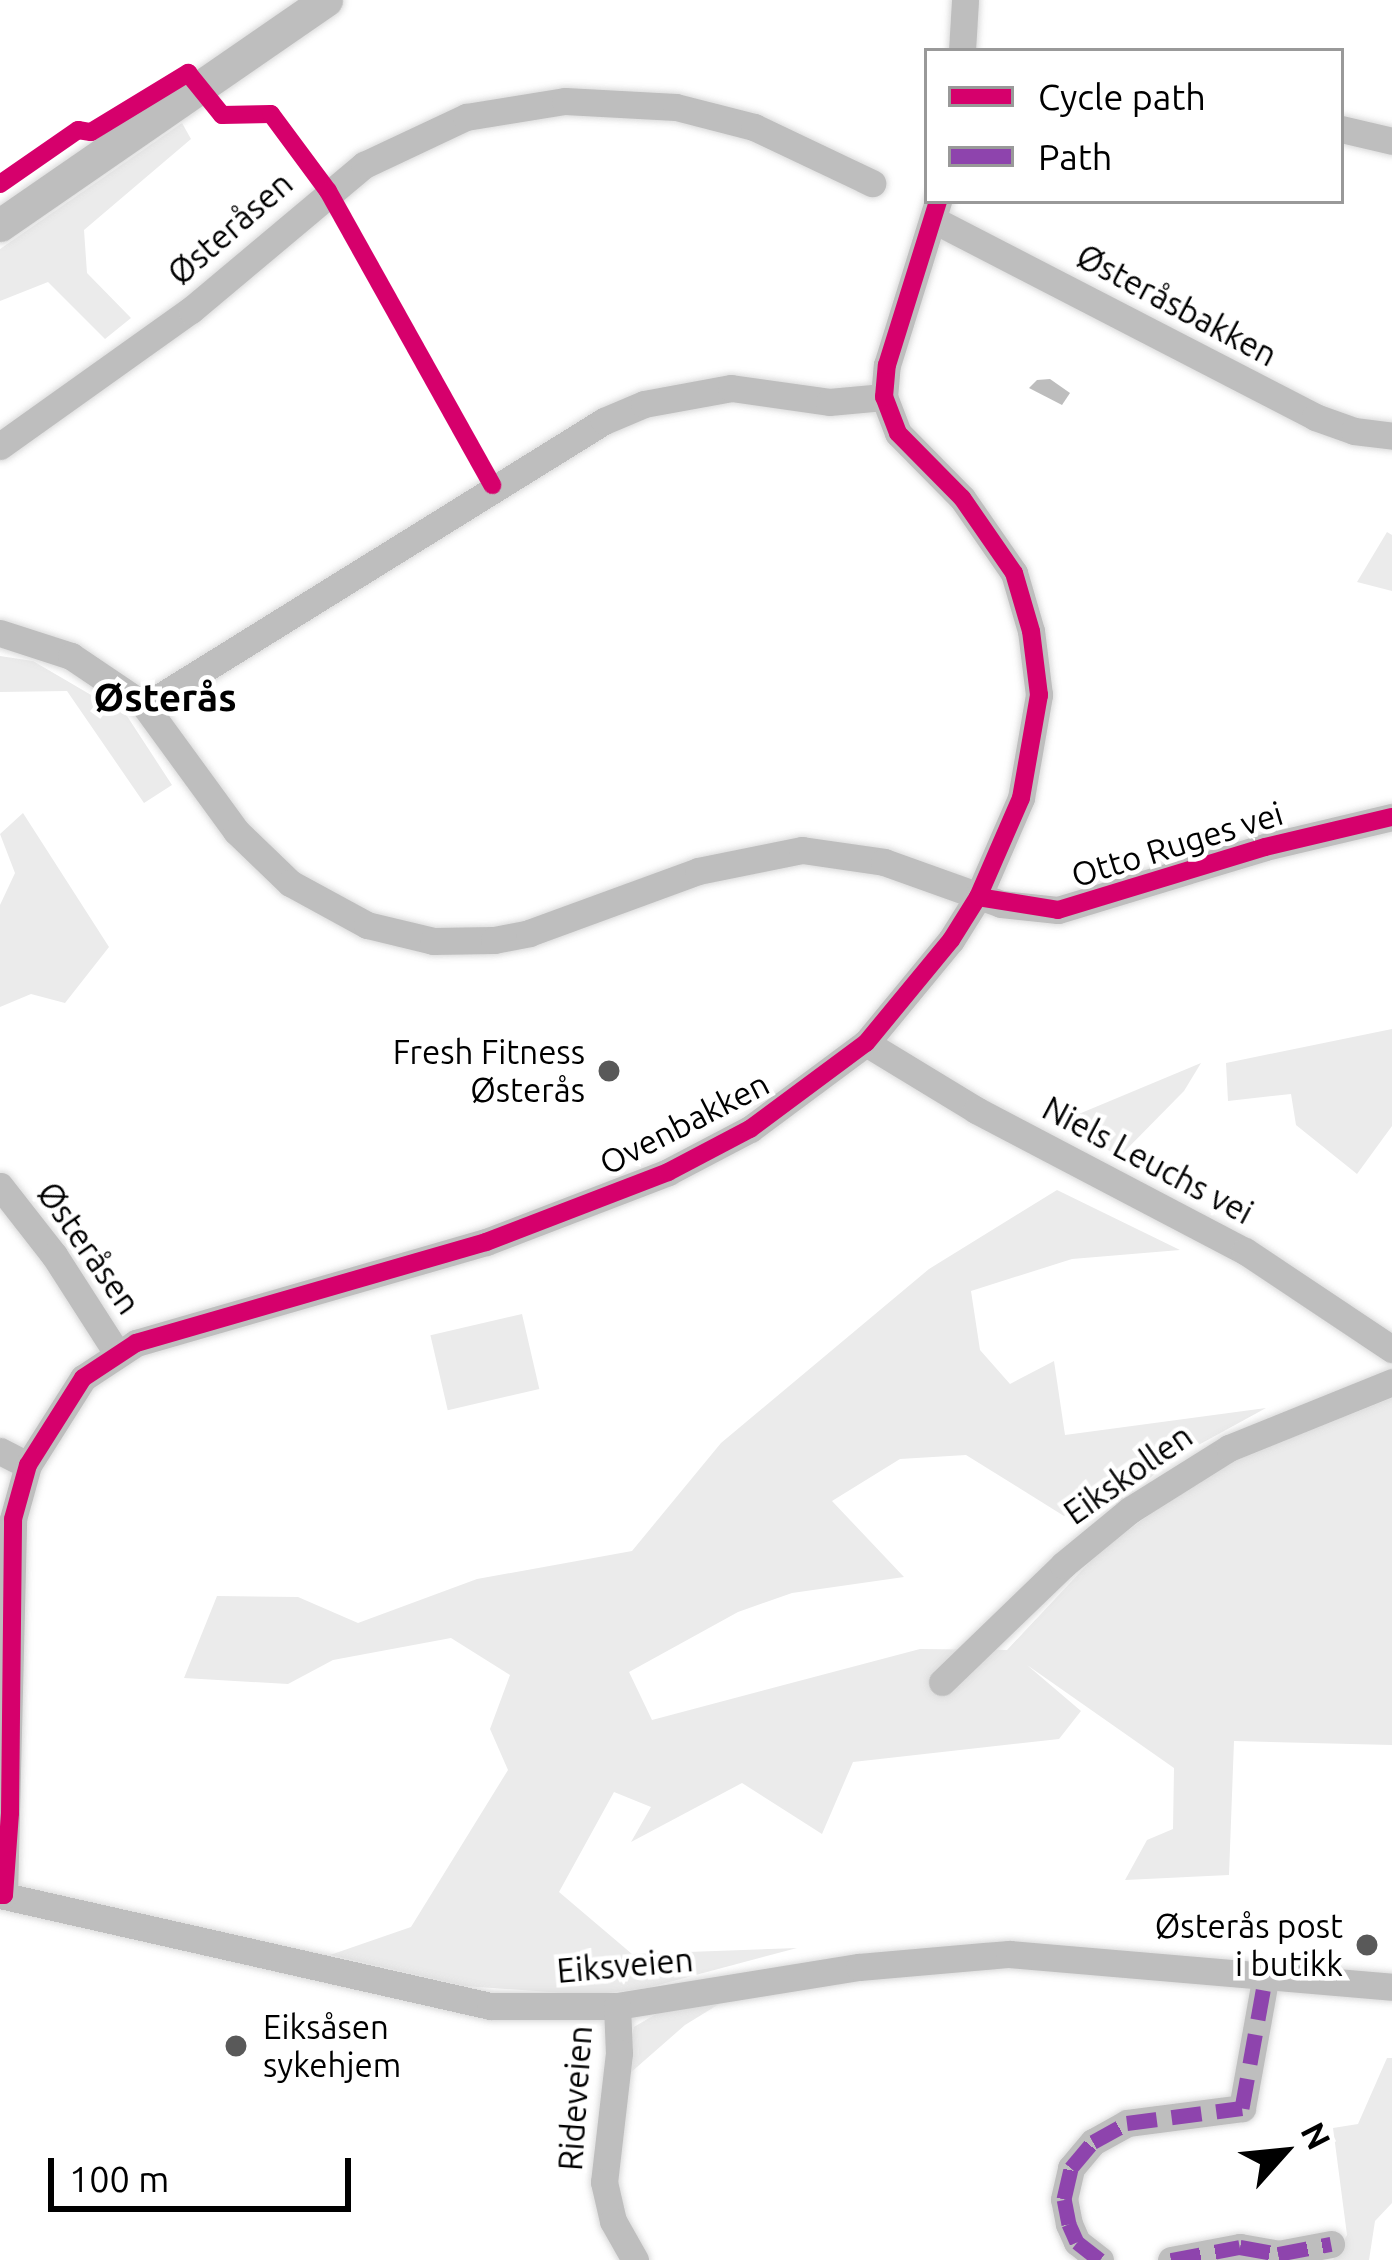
<!DOCTYPE html>
<html>
<head>
<meta charset="utf-8">
<style>
  body { margin:0 }
  #map { position:relative; width:1392px; height:2260px; overflow:hidden; background:#fff; font-family:Ubuntu,sans-serif }
  div>[style] { position:absolute }
  .green>* { inset:0; background:#ebebeb; transform-origin:0 0 }
  .water>* { inset:0; background:#bdbdbd }
  .roads { filter:drop-shadow(0 0 3px #dbdbdb) drop-shadow(0 0 3px #dbdbdb) }
  .minor>* { height:27px; margin:-13.5px; padding:0 13.5px; transform-origin:13.5px; border-radius:13.5px; background:#bebebe }
  .major>* { height:33px; margin:-16.5px; padding:0 16.5px; transform-origin:16.5px; border-radius:16.5px; background:#bebebe }
  .quiet>* { height:15px; margin-top:-7.5px; transform-origin:0; background:repeating-linear-gradient(90deg,#8e44ad 0 30px,transparent 0 45px) }
  .cycleway>* { height:18px; margin:-9px; padding:0 9px; transform-origin:9px; border-radius:9px; background:#d6006c }
  .dots>* { width:33px; height:33px; translate:-50% -50%; box-sizing:border-box; border:6px solid #fff; border-radius:50% }
  span { translate:-50% -50%; white-space:nowrap; text-align:center; line-height:1.15; -webkit-text-stroke:9px #fff; paint-order:stroke }
  .street-label { font-size:33px; color:#000 }
  .poi-label { font-size:33px; color:#000 }
  .right { translate:-100% -50%; text-align:right }
  .left { translate:0 -50%; text-align:left }
  .quarter-label { font-size:39px; color:#000; font-weight:700 }
  .legend { position:absolute; left:924px; top:48px; width:420px; height:156px; box-sizing:border-box; background:#fff; border:3px solid #999; margin:0; padding:15px 21px; list-style:none; font-size:36px; color:#000 }
  .legend li { display:flex; align-items:center; gap:24px; height:60px }
  .legend b { width:60px; border:3px solid #999 }
  .north { position:absolute; left:1224px; top:2092px; width:120px; height:120px; -webkit-text-stroke:9px #fff; paint-order:stroke; rotate:63deg; font-size:33px; font-weight:700; line-height:48px; text-align:center; color:#000 }
  .north::after { content:''; display:block; margin:auto; width:42px; height:54px; background:#000; clip-path:polygon(50% 0,100% 100%,50% 72%,0 100%) }
  .scale { position:absolute; left:48px; top:2158px; width:303px; height:54px; box-sizing:border-box; border:6px solid #000; border-top:0; padding-left:15px; font-size:36px; line-height:42px; white-space:nowrap; color:#000; -webkit-text-stroke:9px #fff; paint-order:stroke }
</style>
</head>
<body>
<div id="map">
  <div class="green">
    <i style="clip-path:polygon(182px 123px,191px 139px,84px 230px,87px 273px,131px 318px,105px 339px,48px 282px,0 301px,0 249px)"></i>
    <i style="clip-path:polygon(1387px 532px,1392px 535px,1392px 591px,1357px 582px)"></i>
    <i style="clip-path:polygon(0 656px,33px 661px,127px 716px,172px 785px,144px 803px,67px 691px,0 692px)"></i>
    <i style="clip-path:polygon(23px 813px,109px 947px,65px 1003px,31px 994px,0 1007px,0 905px,15px 873px,0 834px)"></i>
    <i style="clip-path:polygon(1392px 1029px,1392px 1126px,1357px 1174px,1296px 1125px,1291px 1094px,1228px 1101px,1226px 1063px)"></i>
    <i style="clip-path:polygon(1201px 1063px,1184px 1091px,1119px 1157px,1062px 1121px)"></i>
    <i style="clip-path:polygon(1057px 1190px,1180px 1250px,1072px 1259px,971px 1291px,980px 1350px,1010px 1384px,1054px 1361px,1065px 1435px,1266px 1408px,1173px 1459px,1117px 1505px,1103px 1489px,1064px 1516px,966px 1455px,900px 1459px,832px 1501px,904px 1577px,792px 1593px,738px 1612px,629px 1672px,652px 1720px,920px 1649px,1007px 1650px,1100px 1551px,1172px 1498px,1241px 1457px,1392px 1398px,1392px 1745px,1234px 1741px,1229px 1875px,1125px 1880px,1147px 1840px,1173px 1829px,1174px 1768px,1027px 1665px,1081px 1711px,1059px 1739px,853px 1762px,822px 1834px,742px 1783px,631px 1842px,651px 1807px,614px 1792px,559px 1892px,632px 1954px,797px 1948px,647px 1988px,591px 1995px,464px 1986px,330px 1955px,411px 1927px,508px 1770px,490px 1729px,510px 1675px,451px 1638px,333px 1660px,288px 1684px,184px 1678px,217px 1596px,298px 1597px,358px 1623px,477px 1579px,632px 1551px,721px 1443px,929px 1269px)"></i>
    <i style="left:522px;top:1314px;width:77px;height:94px;rotate:77deg"></i>
    <i style="clip-path:polygon(724px 2001px,685px 2025px,621px 2081px,634px 2027px,661px 2011px)"></i>
    <i style="clip-path:polygon(1387px 2058px,1392px 2058px,1392px 2203px,1375px 2221px,1369px 2260px,1333px 2260px,1347px 2235px,1333px 2128px,1358px 2124px)"></i>
  </div>
  <div class="water">
    <i style="clip-path:polygon(1050px 379px,1070px 393px,1062px 405px,1029px 388px,1037px 380px)"></i>
  </div>
  <div class="roads">
    <div class="minor">
      <i style="left:962px;top:51px;width:51px;rotate:-86.6deg"></i>
      <i style="left:1341px;top:129px;width:52px;rotate:13.2deg"></i>
      <i style="left:934px;top:220px;width:429px;rotate:27.3deg"></i>
      <i style="left:1315px;top:417px;width:41px;rotate:19.7deg"></i>
      <i style="left:1354px;top:431px;width:38px;rotate:7deg"></i>
      <i style="left:0;top:446px;width:234px;rotate:-35.5deg"></i>
      <i style="left:191px;top:310px;width:226px;rotate:-40deg"></i>
      <i style="left:364px;top:165px;width:113px;rotate:-25.2deg"></i>
      <i style="left:466px;top:117px;width:100px;rotate:-9.2deg"></i>
      <i style="left:565px;top:101px;width:111px;rotate:3.1deg"></i>
      <i style="left:676px;top:107px;width:81px;rotate:14.4deg"></i>
      <i style="left:754px;top:127px;width:131px;rotate:25.4deg"></i>
      <i style="left:0;top:633px;width:75px;rotate:17.9deg"></i>
      <i style="left:71px;top:656px;width:89px;rotate:34deg"></i>
      <i style="left:145px;top:706px;width:155px;rotate:53.9deg"></i>
      <i style="left:236px;top:831px;width:75px;rotate:43.9deg"></i>
      <i style="left:290px;top:883px;width:88px;rotate:28.6deg"></i>
      <i style="left:367px;top:925px;width:68px;rotate:13.6deg"></i>
      <i style="left:433px;top:941px;width:61px;rotate:-0.9deg"></i>
      <i style="left:494px;top:940px;width:36px;rotate:-11deg"></i>
      <i style="left:529px;top:933px;width:180px;rotate:-20.1deg"></i>
      <i style="left:698px;top:871px;width:106px;rotate:-11.4deg"></i>
      <i style="left:802px;top:850px;width:83px;rotate:8.3deg"></i>
      <i style="left:884px;top:862px;width:124px;rotate:19.7deg"></i>
      <i style="left:1001px;top:904px;width:57px;rotate:6deg"></i>
      <i style="left:1058px;top:910px;width:216px;rotate:-16.9deg"></i>
      <i style="left:1265px;top:847px;width:130px;rotate:-13.3deg"></i>
      <i style="left:145px;top:706px;width:540px;rotate:-31.84deg"></i>
      <i style="left:604px;top:421px;width:43px;rotate:-23deg"></i>
      <i style="left:644px;top:404px;width:88px;rotate:-10.4deg"></i>
      <i style="left:731px;top:388px;width:99px;rotate:8.1deg"></i>
      <i style="left:829px;top:402px;width:55px;rotate:-5.2deg"></i>
      <i style="left:866px;top:1043px;width:129px;rotate:31.3deg"></i>
      <i style="left:976px;top:1110px;width:304px;rotate:27.7deg"></i>
      <i style="left:1245px;top:1251px;width:177px;rotate:33.7deg"></i>
      <i style="left:0;top:1186px;width:88px;rotate:52deg"></i>
      <i style="left:54px;top:1255px;width:117px;rotate:57.3deg"></i>
      <i style="left:0;top:1451px;width:31px;rotate:27deg"></i>
      <i style="left:942px;top:1682px;width:168px;rotate:-44deg"></i>
      <i style="left:1063px;top:1565px;width:87px;rotate:-39.4deg"></i>
      <i style="left:1130px;top:1510px;width:117px;rotate:-32.1deg"></i>
      <i style="left:1229px;top:1448px;width:176px;rotate:-22deg"></i>
      <i style="left:0;top:1895px;width:502px;rotate:12.76deg"></i>
      <i style="left:490px;top:2006px;width:127px"></i>
      <i style="left:617px;top:2006px;width:245px;rotate:-9.2deg"></i>
      <i style="left:859px;top:1967px;width:151px;rotate:-5deg"></i>
      <i style="left:1009px;top:1954px;width:384px;rotate:4.9deg"></i>
      <i style="left:4px;top:1895px;width:376px;rotate:-88.6deg"></i>
      <i style="left:13px;top:1519px;width:56px;rotate:-74.5deg"></i>
      <i style="left:28px;top:1465px;width:103px;rotate:-57.7deg"></i>
      <i style="left:83px;top:1378px;width:64px;rotate:-33.4deg"></i>
      <i style="left:136px;top:1343px;width:364px;rotate:-16.1deg"></i>
      <i style="left:486px;top:1242px;width:195px;rotate:-21deg"></i>
      <i style="left:668px;top:1172px;width:93px;rotate:-27.7deg"></i>
      <i style="left:750px;top:1129px;width:144px;rotate:-36.6deg"></i>
      <i style="left:866px;top:1043px;width:134px;rotate:-50.5deg"></i>
      <i style="left:951px;top:940px;width:51px;rotate:-57.9deg"></i>
      <i style="left:978px;top:897px;width:108px;rotate:-66.5deg"></i>
      <i style="left:1021px;top:798px;width:105px;rotate:-80.1deg"></i>
      <i style="left:1039px;top:695px;width:64px;rotate:-97.1deg"></i>
      <i style="left:1031px;top:631px;width:60px;rotate:-106.3deg"></i>
      <i style="left:1014px;top:573px;width:91px;rotate:-124.7deg"></i>
      <i style="left:962px;top:498px;width:91px;rotate:-134.6deg"></i>
      <i style="left:898px;top:433px;width:39px;rotate:-111deg"></i>
      <i style="left:884px;top:397px;width:32px;rotate:-85deg"></i>
      <i style="left:887px;top:365px;width:172px;rotate:-72.7deg"></i>
      <i style="left:617px;top:2006px;width:47px;rotate:87.6deg"></i>
      <i style="left:619px;top:2053px;width:130px;rotate:96.6deg"></i>
      <i style="left:604px;top:2182px;width:40px;rotate:77deg"></i>
      <i style="left:613px;top:2221px;width:45px;rotate:60.6deg"></i>
      <i style="left:1100px;top:2260px;width:29px;rotate:-142deg"></i>
      <i style="left:1077px;top:2242px;width:20px;rotate:-114deg"></i>
      <i style="left:1069px;top:2224px;width:25px;rotate:-101deg"></i>
      <i style="left:1064px;top:2199px;width:32px;rotate:-77deg"></i>
      <i style="left:1071px;top:2168px;width:34px;rotate:-50deg"></i>
      <i style="left:1093px;top:2142px;width:39px;rotate:-29deg"></i>
      <i style="left:1127px;top:2123px;width:116px;rotate:-7.4deg"></i>
      <i style="left:1242px;top:2108px;width:136px;rotate:-79.8deg"></i>
      <i style="left:1171px;top:2260px;width:70px;rotate:-10.7deg"></i>
      <i style="left:1240px;top:2247px;width:39px;rotate:10deg"></i>
      <i style="left:1278px;top:2254px;width:54px;rotate:-10.7deg"></i>
    </div>
    <div class="major">
      <i style="left:0;top:225px;width:396px;rotate:-34.6deg"></i>
    </div>
  </div>
  <div class="quiet">
    <i style="left:1100px;top:2260px;width:29px;rotate:-142deg"></i>
    <i style="left:1077px;top:2242px;width:20px;rotate:-114deg"></i>
    <i style="left:1069px;top:2224px;width:25px;rotate:-101deg"></i>
    <i style="left:1064px;top:2199px;width:32px;rotate:-77deg"></i>
    <i style="left:1071px;top:2168px;width:34px;rotate:-50deg"></i>
    <i style="left:1093px;top:2142px;width:39px;rotate:-29deg"></i>
    <i style="left:1127px;top:2123px;width:116px;rotate:-7.4deg"></i>
    <i style="left:1242px;top:2108px;width:136px;rotate:-79.8deg"></i>
    <i style="left:1171px;top:2260px;width:70px;rotate:-10.7deg"></i>
    <i style="left:1240px;top:2247px;width:39px;rotate:10deg"></i>
    <i style="left:1278px;top:2254px;width:54px;rotate:-10.7deg"></i>
  </div>
  <div class="cycleway">
    <i style="left:0;top:184px;width:95px;rotate:-34.7deg"></i>
    <i style="left:78px;top:130px;width:13px;rotate:9deg"></i>
    <i style="left:91px;top:132px;width:114px;rotate:-31.3deg"></i>
    <i style="left:188px;top:73px;width:54px;rotate:51deg"></i>
    <i style="left:222px;top:115px;width:49px;rotate:-1.2deg"></i>
    <i style="left:271px;top:114px;width:96px;rotate:53.5deg"></i>
    <i style="left:328px;top:191px;width:337px;rotate:60.8deg"></i>
    <i style="left:978px;top:897px;width:81px;rotate:9.2deg"></i>
    <i style="left:1058px;top:910px;width:216px;rotate:-16.9deg"></i>
    <i style="left:1265px;top:847px;width:130px;rotate:-13.3deg"></i>
    <i style="left:0;top:1895px;width:4px"></i>
    <i style="left:4px;top:1895px;width:82px;rotate:-85.8deg"></i>
    <i style="left:10px;top:1813px;width:294px;rotate:-89.4deg"></i>
    <i style="left:13px;top:1519px;width:56px;rotate:-74.5deg"></i>
    <i style="left:28px;top:1465px;width:103px;rotate:-57.7deg"></i>
    <i style="left:83px;top:1378px;width:64px;rotate:-33.4deg"></i>
    <i style="left:136px;top:1343px;width:364px;rotate:-16.1deg"></i>
    <i style="left:486px;top:1242px;width:195px;rotate:-21deg"></i>
    <i style="left:668px;top:1172px;width:93px;rotate:-27.7deg"></i>
    <i style="left:750px;top:1129px;width:144px;rotate:-36.6deg"></i>
    <i style="left:866px;top:1043px;width:134px;rotate:-50.5deg"></i>
    <i style="left:951px;top:940px;width:51px;rotate:-57.9deg"></i>
    <i style="left:978px;top:897px;width:108px;rotate:-66.5deg"></i>
    <i style="left:1021px;top:798px;width:105px;rotate:-80.1deg"></i>
    <i style="left:1039px;top:695px;width:64px;rotate:-97.1deg"></i>
    <i style="left:1031px;top:631px;width:60px;rotate:-106.3deg"></i>
    <i style="left:1014px;top:573px;width:91px;rotate:-124.7deg"></i>
    <i style="left:962px;top:498px;width:91px;rotate:-134.6deg"></i>
    <i style="left:898px;top:433px;width:39px;rotate:-111deg"></i>
    <i style="left:884px;top:397px;width:32px;rotate:-85deg"></i>
    <i style="left:887px;top:365px;width:172px;rotate:-72.7deg"></i>
  </div>
  <div class="dots">
    <i style="left:609px;top:1071px;background:#595959"></i>
    <i style="left:1367px;top:1945px;background:#595959"></i>
    <i style="left:236px;top:2046px;background:#595959"></i>
  </div>
  <div class="street-label">
    <span style="left:230px;top:228px;rotate:-41deg">Østeråsen</span>
    <span style="left:1177px;top:305px;rotate:28deg">Østeråsbakken</span>
    <span style="left:1177px;top:844px;rotate:-17deg">Otto Ruges vei</span>
    <span style="left:684px;top:1123px;rotate:-27deg">Ovenbakken</span>
    <span style="left:1148px;top:1160px;rotate:28deg">Niels Leuchs vei</span>
    <span style="left:89px;top:1248px;rotate:55deg">Østeråsen</span>
    <span style="left:1128px;top:1474px;rotate:-35deg">Eikskollen</span>
    <span style="left:625px;top:1965px;rotate:-5deg">Eiksveien</span>
    <span style="left:575px;top:2098px;rotate:-86deg">Rideveien</span>
  </div>
  <div class="poi-label">
    <span class="right" style="left:585px;top:1071px">Fresh Fitness<br>Østerås</span>
    <span class="right" style="left:1343px;top:1945px">Østerås post<br>i butikk</span>
    <span class="left" style="left:263px;top:2046px">Eiksåsen<br>sykehjem</span>
  </div>
  <div class="quarter-label">
    <span style="left:165px;top:697px">Østerås</span>
  </div>
  <ul class="legend">
  <li><b style="height:15px;background:#d6006c"></b>Cycle path</li>
  <li><b style="height:15px;background:#8e44ad"></b>Path</li>
  </ul>
  <div class="north">N</div>
  <div class="scale">100 m</div>
</div>
</body>
</html>
